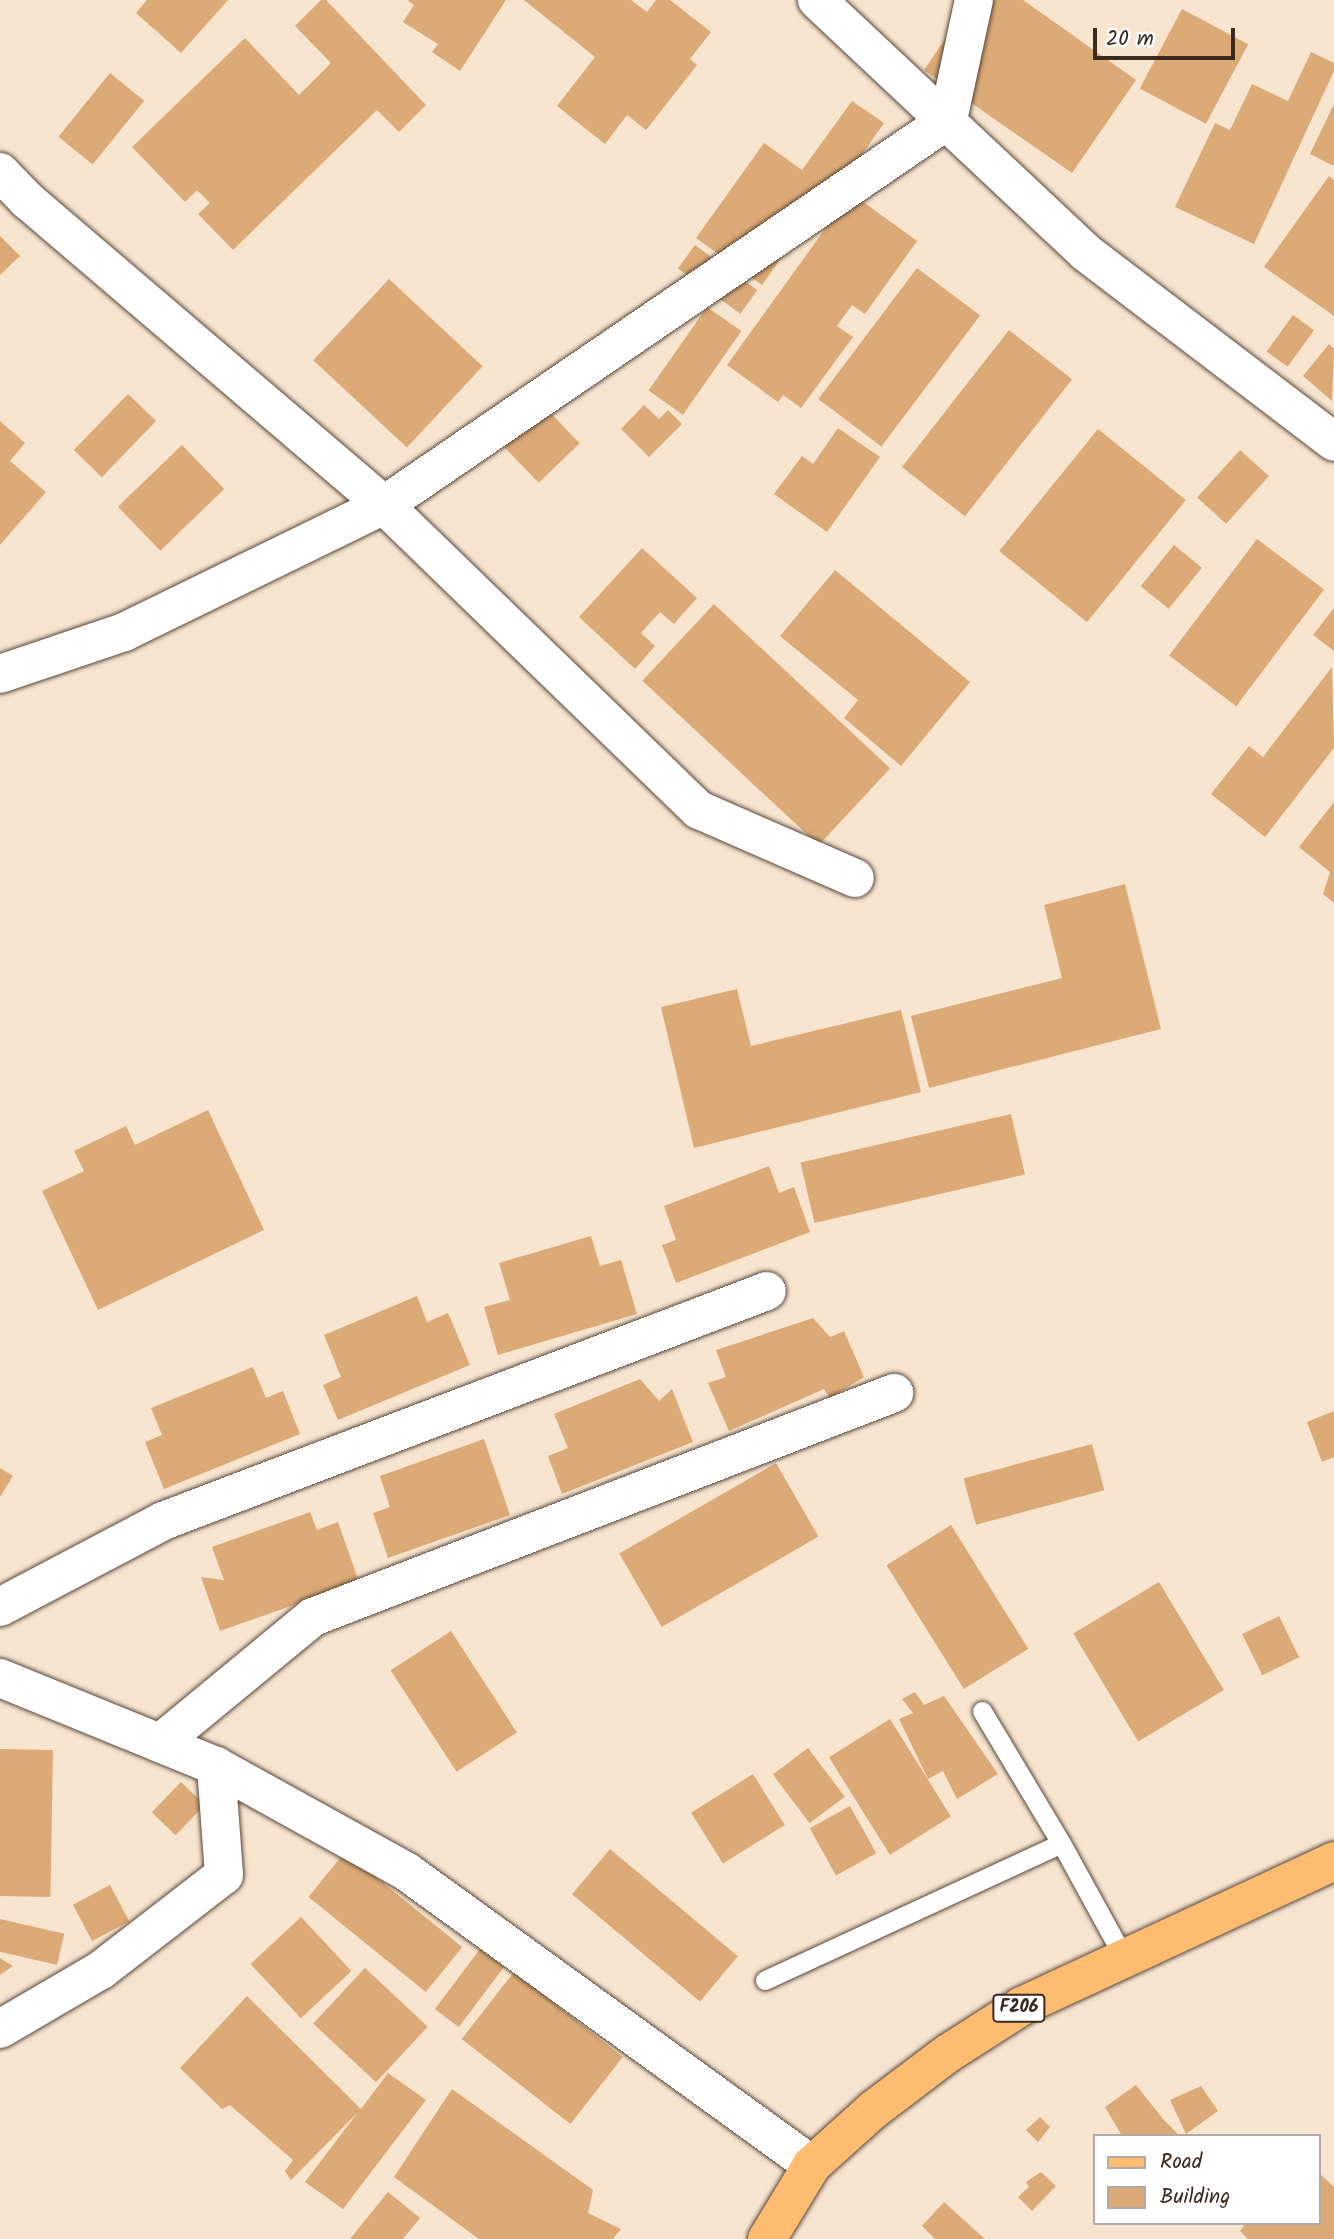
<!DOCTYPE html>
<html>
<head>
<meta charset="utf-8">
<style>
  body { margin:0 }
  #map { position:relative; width:1334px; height:2239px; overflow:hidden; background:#f7e5d0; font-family:Kalam,sans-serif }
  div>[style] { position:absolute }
  .building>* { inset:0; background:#dcaa76; transform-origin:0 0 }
  .roads { filter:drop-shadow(0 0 2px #574639) drop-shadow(0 0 2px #574639) }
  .lane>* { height:19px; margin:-9.5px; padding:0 9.5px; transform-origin:9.5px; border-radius:9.5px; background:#fff }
  .street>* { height:38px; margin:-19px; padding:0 19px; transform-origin:19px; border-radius:19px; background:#fff }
  .primary>* { height:38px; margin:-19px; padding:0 19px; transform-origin:19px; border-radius:19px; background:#fdbc70 }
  span { translate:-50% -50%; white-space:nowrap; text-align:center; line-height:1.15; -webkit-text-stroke:5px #fff; paint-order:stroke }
  .shield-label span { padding:2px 5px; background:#fff; border:2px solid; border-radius:5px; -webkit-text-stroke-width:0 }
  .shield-label { font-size:18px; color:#3b2a1e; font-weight:700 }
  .legend { position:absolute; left:1093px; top:2134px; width:228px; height:91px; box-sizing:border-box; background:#fff; border:2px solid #b1aaa5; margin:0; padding:9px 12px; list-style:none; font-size:21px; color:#3b2a1e }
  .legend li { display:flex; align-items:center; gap:14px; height:35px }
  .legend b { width:35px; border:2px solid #b1aaa5 }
  .scale { position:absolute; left:1093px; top:28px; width:142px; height:32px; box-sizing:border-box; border:4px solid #3b2a1e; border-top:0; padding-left:9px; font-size:21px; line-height:24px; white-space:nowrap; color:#3b2a1e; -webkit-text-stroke:5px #fff; paint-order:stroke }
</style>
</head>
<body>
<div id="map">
  <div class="building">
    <i style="clip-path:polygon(147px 0,228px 0,181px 53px,136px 13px)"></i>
    <i style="clip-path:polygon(321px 0,326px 0,426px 105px,399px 132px,377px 110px,233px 250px,198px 214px,210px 203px,197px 190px,185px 202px,132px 147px,245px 38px,299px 95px,331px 63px,295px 26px)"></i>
    <i style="clip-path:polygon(407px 0,506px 0,460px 71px,432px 52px,438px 44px,403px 22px,414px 5px)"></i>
    <i style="clip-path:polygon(524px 0,631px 0,647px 12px,656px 0,670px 0,711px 32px,690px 59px,697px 65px,646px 130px,627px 115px,605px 144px,557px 106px,595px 57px)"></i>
    <i style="clip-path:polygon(972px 0,1023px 0,1136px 80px,1072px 173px,924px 70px)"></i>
    <i style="left:1182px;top:9px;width:75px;height:90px;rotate:28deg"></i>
    <i style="clip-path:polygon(1311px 52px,1334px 63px,1334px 71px,1254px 244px,1175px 207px,1215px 123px,1230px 130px,1252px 84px,1288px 101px)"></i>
    <i style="left:110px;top:73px;width:44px;height:82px;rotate:39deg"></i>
    <i style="clip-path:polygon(852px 101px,884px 123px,837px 190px,832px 186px,762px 285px,696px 238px,764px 143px,802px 170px)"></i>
    <i style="clip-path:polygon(1334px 104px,1334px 166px,1310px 154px)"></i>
    <i style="clip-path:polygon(1329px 176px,1334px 180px,1334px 316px,1264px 267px)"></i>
    <i style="clip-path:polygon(851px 193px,917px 241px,865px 314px,852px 305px,837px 326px,853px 337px,801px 408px,783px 395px,778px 402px,727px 365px)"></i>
    <i style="clip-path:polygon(0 236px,20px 256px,0 275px)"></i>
    <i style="left:695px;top:245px;width:77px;height:29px;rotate:36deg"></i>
    <i style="left:917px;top:268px;width:79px;height:164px;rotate:37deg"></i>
    <i style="left:389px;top:279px;width:128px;height:111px;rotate:43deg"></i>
    <i style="left:707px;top:307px;width:42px;height:102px;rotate:35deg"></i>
    <i style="left:1293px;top:315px;width:26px;height:45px;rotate:36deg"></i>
    <i style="left:1009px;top:330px;width:80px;height:174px;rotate:38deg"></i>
    <i style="clip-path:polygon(1329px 344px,1334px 349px,1332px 401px,1303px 376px)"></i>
    <i style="left:128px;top:394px;width:39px;height:78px;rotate:44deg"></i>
    <i style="left:538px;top:400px;width:60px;height:57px;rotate:46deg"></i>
    <i style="clip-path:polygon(644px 405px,659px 419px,668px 410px,682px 424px,649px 457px,621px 429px)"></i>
    <i style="clip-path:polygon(0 421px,25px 443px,10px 461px,46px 492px,0 545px)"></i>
    <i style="clip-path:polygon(838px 428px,880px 457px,827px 532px,774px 494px,802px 456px,813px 464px)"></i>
    <i style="left:1098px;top:429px;width:113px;height:157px;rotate:39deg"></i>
    <i style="left:182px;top:445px;width:61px;height:89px;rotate:46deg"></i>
    <i style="left:1240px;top:450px;width:39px;height:64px;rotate:42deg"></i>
    <i style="left:1257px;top:539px;width:84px;height:146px;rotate:37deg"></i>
    <i style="left:1174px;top:545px;width:36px;height:53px;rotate:39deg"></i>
    <i style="clip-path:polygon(642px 548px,697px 598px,674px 624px,660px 612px,641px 633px,655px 646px,635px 669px,579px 617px)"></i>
    <i style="clip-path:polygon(835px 570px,970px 682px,901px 766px,844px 718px,858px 700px,780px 636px)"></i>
    <i style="left:714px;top:604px;width:241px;height:105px;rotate:43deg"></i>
    <i style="clip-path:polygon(1334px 608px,1334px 651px,1313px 635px)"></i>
    <i style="clip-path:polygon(1332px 667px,1334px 748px,1265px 837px,1211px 794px,1249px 746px,1263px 757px)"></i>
    <i style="clip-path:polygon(1334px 802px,1334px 903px,1323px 894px,1330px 872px,1299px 847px)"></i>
    <i style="clip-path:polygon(1125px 884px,1161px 1029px,929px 1088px,911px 1016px,1062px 978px,1044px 905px)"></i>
    <i style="clip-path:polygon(737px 989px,751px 1046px,901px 1010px,921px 1092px,694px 1148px,661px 1007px)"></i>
    <i style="clip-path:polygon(208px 1110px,264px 1230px,98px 1310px,42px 1191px,84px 1171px,74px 1151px,126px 1126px,135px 1145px)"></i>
    <i style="left:1011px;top:1114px;width:62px;height:216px;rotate:77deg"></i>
    <i style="clip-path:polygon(769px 1166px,779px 1193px,794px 1187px,810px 1232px,676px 1283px,662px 1245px,676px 1240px,664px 1206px)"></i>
    <i style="clip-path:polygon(591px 1236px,600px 1266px,621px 1260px,637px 1314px,498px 1355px,484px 1307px,510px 1300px,499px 1263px)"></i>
    <i style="clip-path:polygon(417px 1296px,427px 1322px,448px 1313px,470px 1365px,338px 1420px,323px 1385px,341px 1377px,324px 1335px)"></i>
    <i style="clip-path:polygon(813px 1318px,830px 1337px,844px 1331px,864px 1377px,830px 1398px,824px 1389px,729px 1431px,708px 1383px,726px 1377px,716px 1350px)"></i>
    <i style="clip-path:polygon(253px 1367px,266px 1398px,283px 1391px,300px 1434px,164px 1489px,145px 1442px,162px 1435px,151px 1408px)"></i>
    <i style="clip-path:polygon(640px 1379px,659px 1401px,672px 1389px,693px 1442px,562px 1494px,548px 1456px,568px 1448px,554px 1414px)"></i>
    <i style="clip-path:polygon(1334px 1411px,1334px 1457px,1322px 1462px,1307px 1422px)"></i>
    <i style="clip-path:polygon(484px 1439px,510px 1515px,388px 1558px,373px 1513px,390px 1507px,380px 1476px)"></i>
    <i style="left:1092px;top:1444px;width:48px;height:133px;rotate:75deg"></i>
    <i style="left:776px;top:1463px;width:85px;height:181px;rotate:60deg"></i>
    <i style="clip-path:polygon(0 1468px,13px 1476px,0 1497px)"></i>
    <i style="clip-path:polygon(310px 1512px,317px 1530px,338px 1522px,359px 1582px,220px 1631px,201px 1577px,224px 1580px,212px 1547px)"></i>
    <i style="left:951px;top:1525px;width:146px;height:76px;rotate:58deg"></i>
    <i style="left:1159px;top:1582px;width:126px;height:100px;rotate:59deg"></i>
    <i style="left:1279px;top:1616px;width:46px;height:41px;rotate:64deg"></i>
    <i style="left:451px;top:1631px;width:121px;height:72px;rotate:57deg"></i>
    <i style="clip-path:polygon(915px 1692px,924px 1705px,944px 1696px,998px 1774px,957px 1799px,943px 1771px,928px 1779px,899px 1719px,913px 1713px,902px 1699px)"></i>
    <i style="left:890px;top:1719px;width:115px;height:72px;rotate:58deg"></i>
    <i style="left:808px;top:1748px;width:61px;height:44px;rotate:53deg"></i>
    <i style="left:0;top:1749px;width:53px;height:147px;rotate:1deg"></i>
    <i style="left:753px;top:1774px;width:60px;height:73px;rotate:58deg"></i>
    <i style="left:181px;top:1782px;width:33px;height:42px;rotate:44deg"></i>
    <i style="left:850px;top:1806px;width:54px;height:46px;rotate:61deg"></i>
    <i style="left:610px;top:1849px;width:167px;height:59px;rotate:40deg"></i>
    <i style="left:345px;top:1852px;width:151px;height:58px;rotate:39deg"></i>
    <i style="left:110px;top:1885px;width:41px;height:42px;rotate:62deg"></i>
    <i style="left:301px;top:1917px;width:74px;height:69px;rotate:47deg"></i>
    <i style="left:0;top:1919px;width:66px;height:32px;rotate:13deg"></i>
    <i style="left:480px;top:1949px;width:30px;height:75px;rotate:37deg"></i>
    <i style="clip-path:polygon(0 1958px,13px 1966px,0 1975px)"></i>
    <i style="left:365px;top:1968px;width:86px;height:76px;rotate:43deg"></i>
    <i style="left:514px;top:1972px;width:138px;height:85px;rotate:38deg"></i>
    <i style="clip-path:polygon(247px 1996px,361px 2109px,388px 2073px,426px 2100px,343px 2209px,305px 2182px,358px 2112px,291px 2180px,285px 2171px,293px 2160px,230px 2105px,222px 2109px,180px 2068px)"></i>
    <i style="clip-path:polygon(1136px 2085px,1163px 2119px,1180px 2136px,1122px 2136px,1105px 2107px)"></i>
    <i style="clip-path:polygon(1201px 2086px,1218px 2111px,1186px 2134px,1170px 2100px)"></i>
    <i style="clip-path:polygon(452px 2089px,593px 2190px,588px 2213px,621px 2229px,613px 2239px,479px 2239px,394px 2177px)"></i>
    <i style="clip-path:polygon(1040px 2117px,1050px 2127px,1038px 2142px,1026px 2130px)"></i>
    <i style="clip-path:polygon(1041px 2172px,1056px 2186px,1032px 2211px,1018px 2197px,1029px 2187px,1026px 2182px)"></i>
    <i style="clip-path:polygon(1318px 2172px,1334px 2187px,1334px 2239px,1248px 2239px,1240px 2231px,1246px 2223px,1318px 2223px)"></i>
    <i style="clip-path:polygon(388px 2192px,420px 2218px,403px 2239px,350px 2239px)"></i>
    <i style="clip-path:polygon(944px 2202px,985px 2239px,935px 2239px,922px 2226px)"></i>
  </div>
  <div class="roads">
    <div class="lane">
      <i style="left:982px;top:1711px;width:154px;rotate:59.1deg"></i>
      <i style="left:1061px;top:1843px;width:135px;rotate:61.2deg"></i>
      <i style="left:765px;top:1980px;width:326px;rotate:-24.8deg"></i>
    </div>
    <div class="street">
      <i style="left:817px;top:0;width:368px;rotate:43.2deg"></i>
      <i style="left:1085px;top:252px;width:313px;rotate:37.3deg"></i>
      <i style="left:0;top:172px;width:39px;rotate:46deg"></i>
      <i style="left:27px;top:200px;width:470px;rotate:40.5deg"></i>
      <i style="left:384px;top:505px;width:438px;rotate:44.1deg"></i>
      <i style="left:699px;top:810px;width:170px;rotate:23.6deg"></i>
      <i style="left:0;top:674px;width:131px;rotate:-18.7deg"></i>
      <i style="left:124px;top:632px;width:289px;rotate:-26deg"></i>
      <i style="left:384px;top:505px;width:683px;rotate:-34.32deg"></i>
      <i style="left:948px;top:120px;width:123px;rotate:-77.8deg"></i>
      <i style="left:0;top:1607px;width:184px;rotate:-27.8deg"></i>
      <i style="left:163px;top:1521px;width:646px;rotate:-20.85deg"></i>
      <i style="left:0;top:1678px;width:233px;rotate:22.2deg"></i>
      <i style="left:216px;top:1766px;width:218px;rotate:29deg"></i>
      <i style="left:407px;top:1872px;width:500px;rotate:35.9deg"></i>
      <i style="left:160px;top:1743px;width:198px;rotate:-39.5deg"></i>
      <i style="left:313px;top:1617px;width:623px;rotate:-21.08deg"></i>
      <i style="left:0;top:2029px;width:117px;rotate:-30.3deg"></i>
      <i style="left:101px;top:1970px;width:155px;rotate:-37.7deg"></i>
      <i style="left:224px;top:1875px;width:109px;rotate:-94.2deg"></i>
    </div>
    <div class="primary">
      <i style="left:767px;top:2239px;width:87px;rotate:-58.7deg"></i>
      <i style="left:812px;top:2165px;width:82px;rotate:-42deg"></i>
      <i style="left:873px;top:2110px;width:93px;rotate:-37.1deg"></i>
      <i style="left:947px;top:2054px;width:89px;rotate:-32.6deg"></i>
      <i style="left:1022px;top:2006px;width:344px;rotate:-24.9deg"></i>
    </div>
  </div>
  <div class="shield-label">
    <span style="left:1019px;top:2008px">F206</span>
  </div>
  <ul class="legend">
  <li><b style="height:9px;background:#fdbc70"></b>Road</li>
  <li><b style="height:19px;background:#dcaa76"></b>Building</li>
  </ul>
  <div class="scale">20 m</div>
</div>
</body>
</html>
